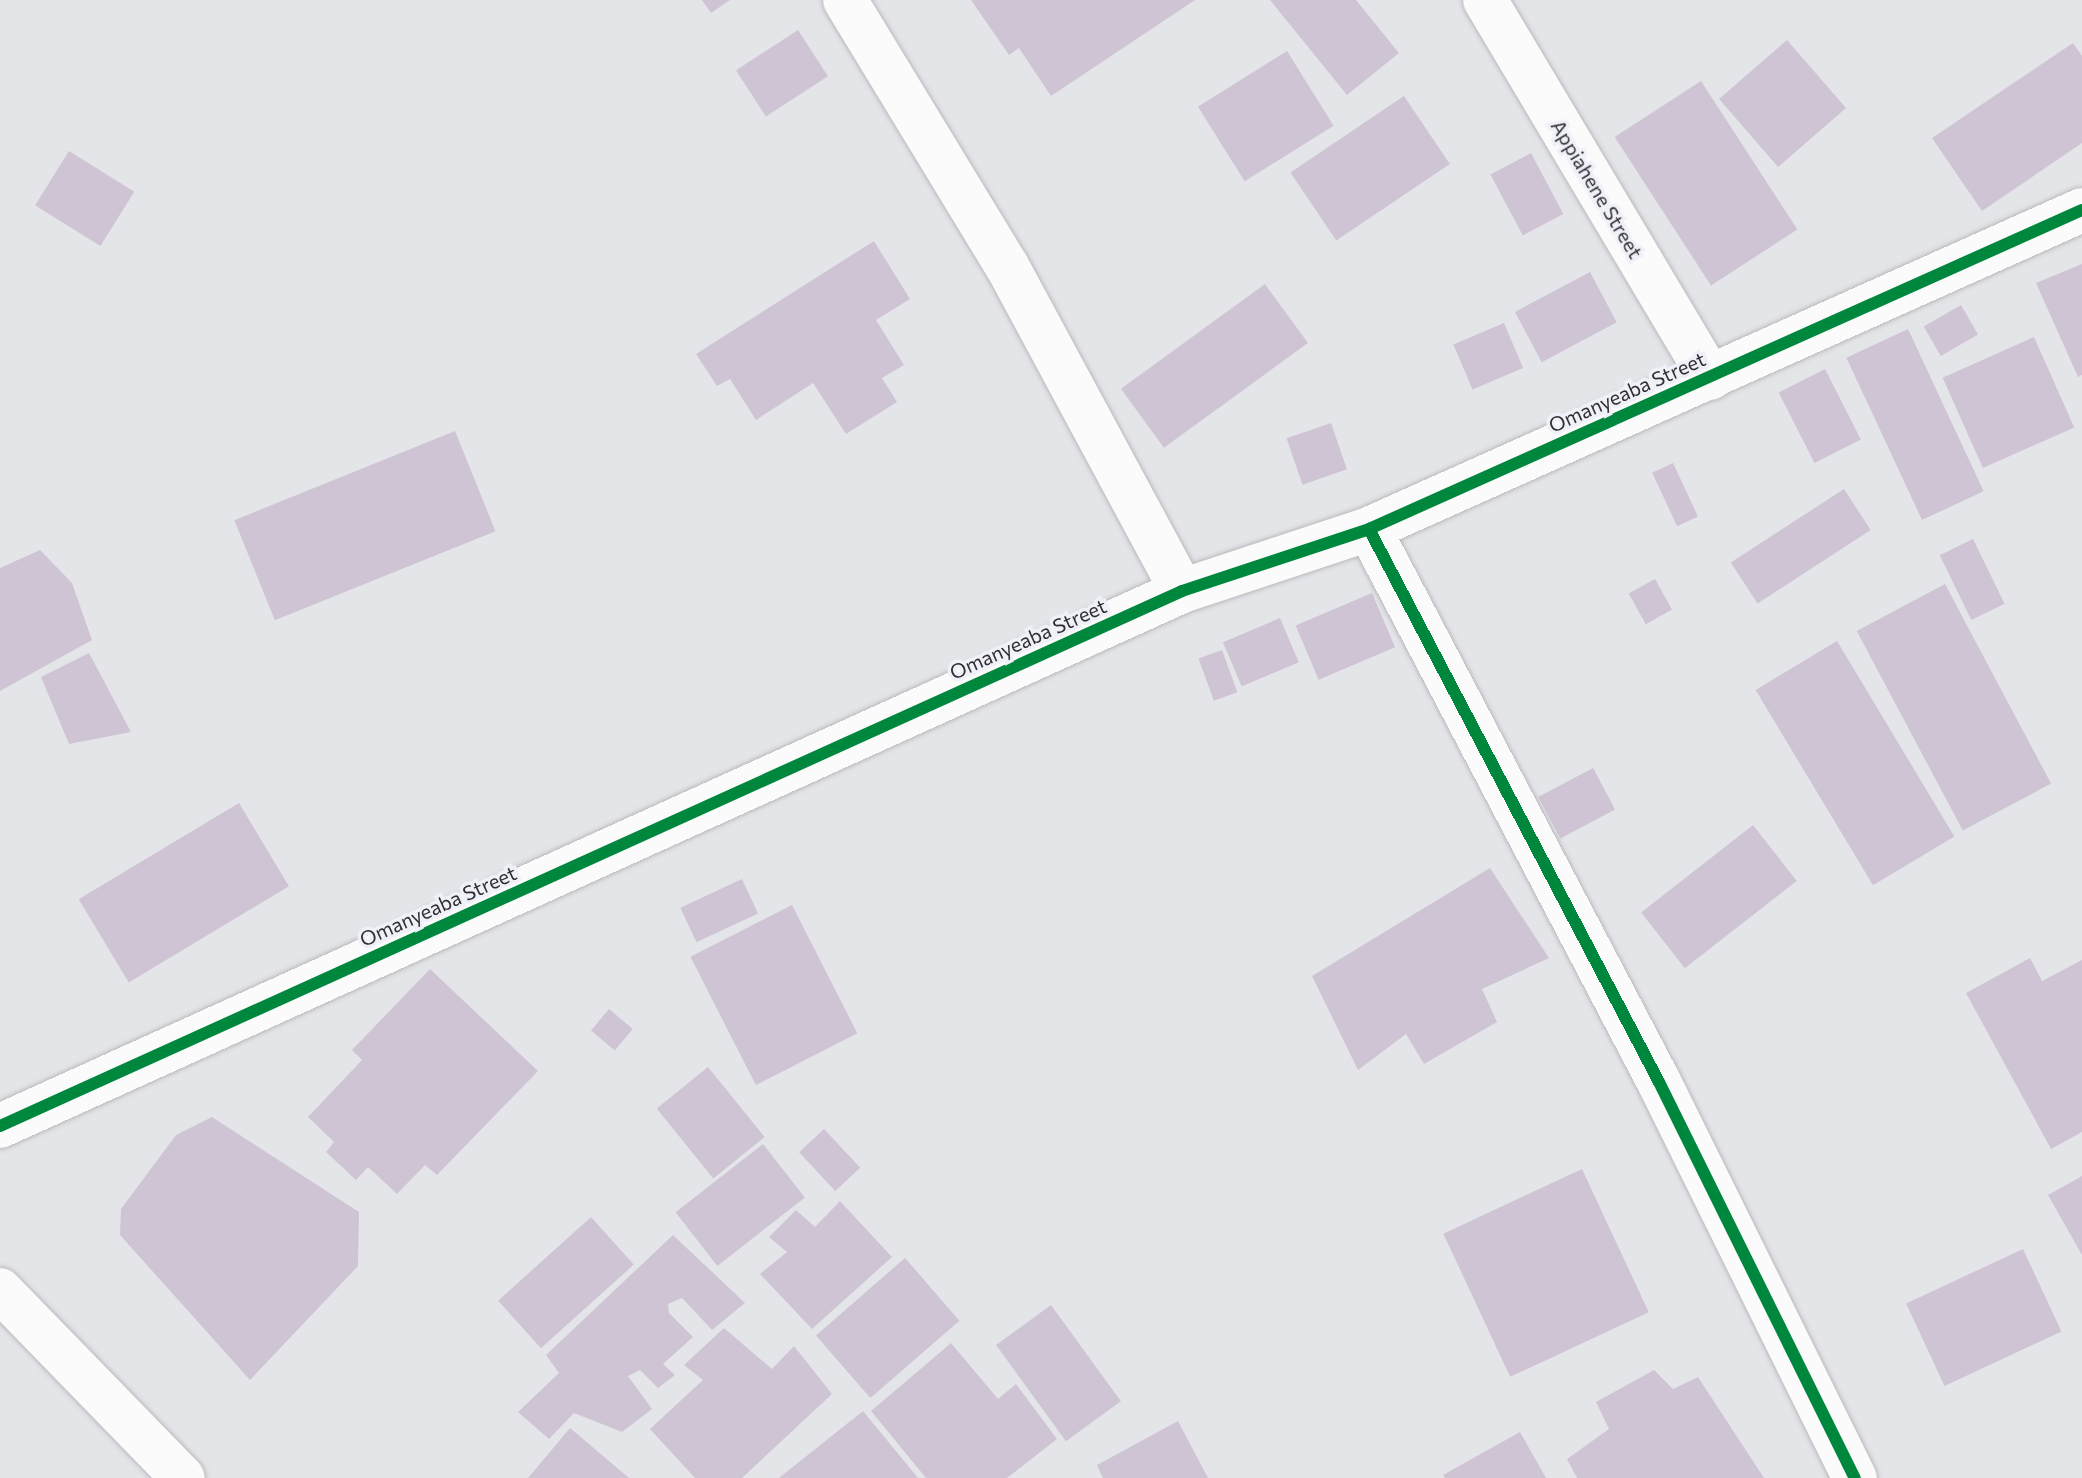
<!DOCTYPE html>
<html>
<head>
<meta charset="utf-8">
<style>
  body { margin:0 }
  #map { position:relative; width:2082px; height:1478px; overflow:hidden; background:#e4e5e9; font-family:Commissioner,sans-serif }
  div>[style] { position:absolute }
  .building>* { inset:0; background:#cfc4d4; transform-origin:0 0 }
  .roads { filter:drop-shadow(0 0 2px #bababd) drop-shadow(0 0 2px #bababd) }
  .street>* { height:44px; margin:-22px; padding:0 22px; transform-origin:22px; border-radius:22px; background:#fbfbfc }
  .cycleway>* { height:12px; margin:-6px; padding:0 6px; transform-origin:6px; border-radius:6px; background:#00873e }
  span { translate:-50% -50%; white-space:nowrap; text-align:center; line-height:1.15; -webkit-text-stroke:7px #f0f1f8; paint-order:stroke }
  .street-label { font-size:20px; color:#2f2f32 }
</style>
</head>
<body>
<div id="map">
  <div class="building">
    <i style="clip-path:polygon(702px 0,730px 0,711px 13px)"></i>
    <i style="clip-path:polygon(971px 0,1195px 0,1051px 96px,1019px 48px,1009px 55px)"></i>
    <i style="clip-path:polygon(1270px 0,1356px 0,1399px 53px,1347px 95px)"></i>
    <i style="left:798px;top:30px;width:55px;height:74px;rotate:57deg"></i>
    <i style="left:1787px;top:40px;width:90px;height:90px;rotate:49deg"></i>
    <i style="clip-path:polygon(2073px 43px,2082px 56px,2082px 143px,1982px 211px,1932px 138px)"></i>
    <i style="left:1287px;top:51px;width:88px;height:105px;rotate:58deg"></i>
    <i style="left:1701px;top:81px;width:177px;height:103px;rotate:57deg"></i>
    <i style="left:1404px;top:96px;width:82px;height:137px;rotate:56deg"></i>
    <i style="left:69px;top:151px;width:77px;height:64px;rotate:32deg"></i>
    <i style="left:1531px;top:153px;width:69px;height:46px;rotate:62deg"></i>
    <i style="clip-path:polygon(874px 241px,910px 299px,876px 320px,904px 365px,882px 378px,897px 402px,846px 434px,813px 383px,756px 420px,730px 379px,717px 386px,696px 354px)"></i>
    <i style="clip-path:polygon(2082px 264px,2082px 375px,2078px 377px,2036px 283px)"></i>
    <i style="left:1590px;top:272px;width:57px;height:85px;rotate:62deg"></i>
    <i style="left:1265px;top:284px;width:73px;height:178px;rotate:54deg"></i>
    <i style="left:1961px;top:305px;width:34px;height:43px;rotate:60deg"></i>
    <i style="left:1504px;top:323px;width:49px;height:55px;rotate:67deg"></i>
    <i style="left:1908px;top:329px;width:179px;height:68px;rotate:65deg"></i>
    <i style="left:2034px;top:337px;width:99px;height:100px;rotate:66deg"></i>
    <i style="left:1825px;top:369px;width:79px;height:52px;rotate:63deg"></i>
    <i style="left:1331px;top:423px;width:49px;height:47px;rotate:71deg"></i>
    <i style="left:455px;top:431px;width:108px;height:238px;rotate:68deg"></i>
    <i style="left:1673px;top:463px;width:59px;height:23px;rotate:65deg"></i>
    <i style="left:1844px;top:489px;width:49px;height:135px;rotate:57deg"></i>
    <i style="left:1973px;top:539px;width:72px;height:37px;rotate:64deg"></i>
    <i style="clip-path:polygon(40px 550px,72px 583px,92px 640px,0 691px,0 568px)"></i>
    <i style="left:1655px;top:579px;width:35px;height:30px;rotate:61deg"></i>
    <i style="left:1945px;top:584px;width:226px;height:100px;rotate:62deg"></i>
    <i style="left:1372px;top:593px;width:59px;height:83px;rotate:67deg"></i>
    <i style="left:1280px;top:618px;width:48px;height:62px;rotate:67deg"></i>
    <i style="left:1837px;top:641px;width:228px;height:95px;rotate:59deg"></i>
    <i style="left:1222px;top:650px;width:45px;height:25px;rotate:70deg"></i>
    <i style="clip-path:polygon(89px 653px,131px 732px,69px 744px,41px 677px)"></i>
    <i style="left:1593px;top:768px;width:47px;height:62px;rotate:62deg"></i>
    <i style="left:239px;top:803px;width:97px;height:187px;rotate:59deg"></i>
    <i style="left:1753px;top:825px;width:71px;height:142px;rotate:52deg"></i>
    <i style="clip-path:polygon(1490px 868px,1549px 958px,1482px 989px,1497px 1022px,1424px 1064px,1406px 1034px,1358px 1070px,1312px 976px)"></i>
    <i style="left:742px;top:879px;width:38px;height:68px;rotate:65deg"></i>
    <i style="left:792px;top:905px;width:144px;height:114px;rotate:63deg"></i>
    <i style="clip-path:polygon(2030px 958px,2042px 981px,2082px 960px,2082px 1132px,2051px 1149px,1966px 993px)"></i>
    <i style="clip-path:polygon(430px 969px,538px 1071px,437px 1175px,425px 1165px,397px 1194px,368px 1167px,356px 1180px,326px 1152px,334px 1142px,308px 1117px,362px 1060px,352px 1050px)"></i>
    <i style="left:609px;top:1009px;width:31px;height:28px;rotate:40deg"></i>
    <i style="left:708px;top:1067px;width:90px;height:66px;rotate:51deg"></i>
    <i style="clip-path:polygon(212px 1117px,359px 1212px,358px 1266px,250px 1380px,120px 1235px,121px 1209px,176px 1135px)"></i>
    <i style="left:824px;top:1129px;width:53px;height:34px;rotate:47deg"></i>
    <i style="left:763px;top:1144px;width:68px;height:111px;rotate:52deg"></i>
    <i style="left:1582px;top:1169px;width:158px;height:153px;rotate:65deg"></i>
    <i style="clip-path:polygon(2082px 1176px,2082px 1255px,2048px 1195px)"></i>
    <i style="clip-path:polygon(840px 1201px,892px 1257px,812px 1329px,760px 1274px,787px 1252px,769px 1237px,796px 1210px,815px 1227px)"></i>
    <i style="left:591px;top:1217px;width:64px;height:125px;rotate:48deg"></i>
    <i style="clip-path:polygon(673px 1235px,745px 1303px,712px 1330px,682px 1298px,668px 1304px,669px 1313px,693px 1337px,663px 1364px,675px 1375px,658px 1388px,640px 1370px,628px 1376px,652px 1409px,622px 1432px,574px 1413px,549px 1439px,518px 1412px,559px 1373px,546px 1355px)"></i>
    <i style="left:2023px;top:1249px;width:91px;height:129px;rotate:65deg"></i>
    <i style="left:905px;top:1258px;width:83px;height:118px;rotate:49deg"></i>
    <i style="left:1051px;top:1305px;width:119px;height:68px;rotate:54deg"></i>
    <i style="clip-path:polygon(724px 1328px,772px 1369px,794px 1346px,832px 1394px,742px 1478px,695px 1478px,650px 1429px,703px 1380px,684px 1365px)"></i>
    <i style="clip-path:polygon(951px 1343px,998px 1399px,1016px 1384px,1057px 1439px,1007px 1478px,926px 1478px,871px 1411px)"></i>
    <i style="clip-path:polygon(1654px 1370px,1673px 1389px,1698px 1377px,1764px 1478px,1577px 1478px,1567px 1459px,1609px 1429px,1596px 1402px)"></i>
    <i style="clip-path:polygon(863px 1411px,918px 1478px,779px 1478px)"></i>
    <i style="clip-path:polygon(1178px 1421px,1208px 1478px,1103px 1478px,1097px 1465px)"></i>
    <i style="clip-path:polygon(570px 1428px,629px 1478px,528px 1478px)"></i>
    <i style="clip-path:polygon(1520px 1432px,1546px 1478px,1445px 1478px,1443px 1475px)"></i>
  </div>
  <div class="roads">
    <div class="street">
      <i style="left:845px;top:0;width:311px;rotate:58.7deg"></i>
      <i style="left:1007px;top:266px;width:369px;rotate:61.7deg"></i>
      <i style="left:1485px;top:0;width:440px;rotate:59.2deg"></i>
      <i style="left:1369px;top:529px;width:624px;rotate:62.33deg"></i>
      <i style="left:1659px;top:1082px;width:442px;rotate:63.7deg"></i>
      <i style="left:0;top:1126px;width:1297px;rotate:-24.35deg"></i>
      <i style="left:1182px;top:591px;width:197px;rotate:-18.3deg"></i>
      <i style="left:1369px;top:529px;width:781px;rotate:-24.1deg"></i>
      <i style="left:0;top:1290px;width:262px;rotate:45.8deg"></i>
    </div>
  </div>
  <div class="cycleway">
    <i style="left:1369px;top:529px;width:624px;rotate:62.33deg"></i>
    <i style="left:1659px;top:1082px;width:442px;rotate:63.7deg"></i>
    <i style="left:0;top:1126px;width:1297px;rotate:-24.35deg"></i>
    <i style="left:1182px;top:591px;width:197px;rotate:-18.3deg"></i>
    <i style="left:1369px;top:529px;width:781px;rotate:-24.1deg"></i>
  </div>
  <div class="street-label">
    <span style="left:1597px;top:189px;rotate:59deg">Appiahene Street</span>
    <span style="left:1627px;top:392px;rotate:-24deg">Omanyeaba Street</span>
    <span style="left:1028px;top:639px;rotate:-24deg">Omanyeaba Street</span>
    <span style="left:438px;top:906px;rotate:-24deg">Omanyeaba Street</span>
  </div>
</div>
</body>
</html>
